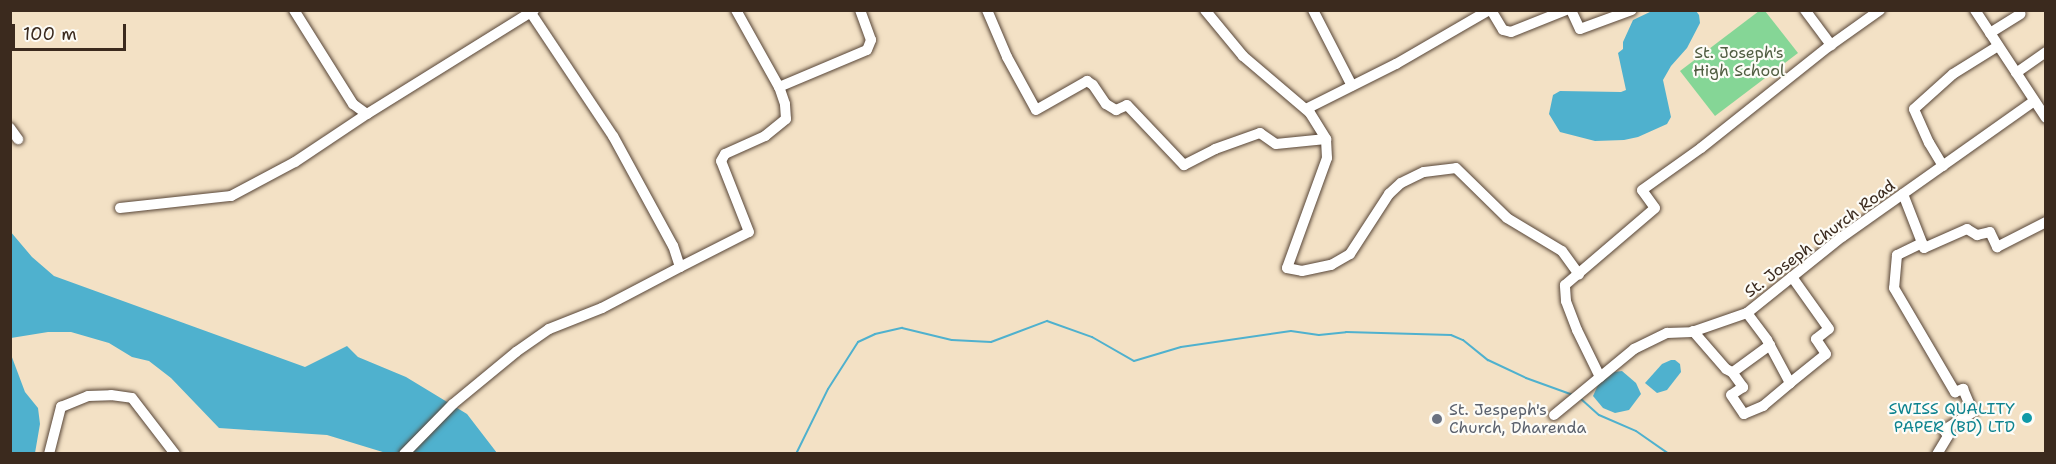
<!DOCTYPE html>
<html>
<head>
<meta charset="utf-8">
<style>
  body { margin:0 }
  #map { position:relative; width:2056px; height:464px; overflow:hidden; background:#f3e1c5; font-family:"Shantell Sans",sans-serif }
  div>[style] { position:absolute }
  .green>* { inset:0; background:#85d696 }
  .water>* { inset:0; background:#4fb1ce }
  .stream>* { height:2px; margin:-1px; padding:0 1px; transform-origin:1px; border-radius:1px; background:#4fb1ce }
  .roads { filter:drop-shadow(0 0 2px #574537) drop-shadow(0 0 2px #574537) }
  .minor>* { height:10px; margin:-5px; padding:0 5px; transform-origin:5px; border-radius:5px; background:#fff }
  .dots>* { width:16px; height:16px; translate:-50% -50%; box-sizing:border-box; border:3px solid #fdfcf7; border-radius:50% }
  span { translate:-50% -50%; white-space:nowrap; text-align:center; line-height:1.15; -webkit-text-stroke:4.5px #fdfcf7; paint-order:stroke }
  .park-label { font-size:16px; color:#515e42 }
  .street-label { font-size:16px; color:#3b2a1e }
  .culture-label { font-size:16px; color:#0d838f }
  .right { translate:-100% -50%; text-align:right }
  .worship-label { font-size:16px; color:#5b616d }
  .left { translate:0 -50%; text-align:left }
  .frame { position:absolute; inset:0; border:12px solid #3b2a1e; pointer-events:none }
  .scale { position:absolute; left:12px; top:24px; width:114px; height:27px; box-sizing:border-box; border:3px solid #3b2a1e; border-top:0; padding-left:8px; font-size:18px; line-height:21px; white-space:nowrap; color:#3b2a1e; -webkit-text-stroke:4px #fdfcf7; paint-order:stroke }
</style>
</head>
<body>
<div id="map">
  <div class="green">
    <i style="clip-path:polygon(1759px 11px,1765px 11px,1798px 53px,1715px 116px,1680px 71px)"></i>
  </div>
  <div class="water">
    <i style="clip-path:polygon(1652px 11px,1696px 11px,1699px 15px,1700px 23px,1687px 48px,1671px 66px,1663px 80px,1671px 117px,1667px 124px,1638px 137px,1624px 140px,1595px 141px,1560px 132px,1549px 114px,1553px 95px,1560px 91px,1621px 92px,1626px 90px,1618px 53px,1623px 49px,1623px 42px,1633px 20px)"></i>
    <i style="clip-path:polygon(10px 231px,32px 257px,54px 276px,305px 367px,347px 346px,358px 357px,406px 377px,467px 414px,497px 453px,386px 453px,327px 435px,219px 428px,171px 378px,149px 361px,132px 357px,109px 343px,71px 332px,48px 332px,11px 338px)"></i>
    <i style="clip-path:polygon(10px 352px,25px 392px,38px 408px,40px 424px,35px 453px,11px 453px)"></i>
    <i style="clip-path:polygon(1671px 360px,1675px 360px,1680px 364px,1681px 372px,1667px 390px,1657px 393px,1645px 383px,1662px 364px)"></i>
    <i style="clip-path:polygon(1622px 371px,1636px 383px,1641px 394px,1629px 410px,1615px 413px,1603px 408px,1593px 396px,1598px 385px,1614px 372px)"></i>
  </div>
  <div class="stream">
    <i style="left:1581px;top:399px;width:24px;rotate:42deg"></i>
    <i style="left:1599px;top:415px;width:40px;rotate:23.4deg"></i>
    <i style="left:1636px;top:431px;width:40px;rotate:34.9deg"></i>
    <i style="left:796px;top:454px;width:72px;rotate:-63.8deg"></i>
    <i style="left:828px;top:389px;width:56px;rotate:-57.4deg"></i>
    <i style="left:858px;top:342px;width:19px;rotate:-25deg"></i>
    <i style="left:875px;top:334px;width:28px;rotate:-13deg"></i>
    <i style="left:902px;top:328px;width:51px;rotate:13.5deg"></i>
    <i style="left:952px;top:340px;width:39px;rotate:3deg"></i>
    <i style="left:991px;top:342px;width:60px;rotate:-20.6deg"></i>
    <i style="left:1047px;top:321px;width:48px;rotate:19.6deg"></i>
    <i style="left:1092px;top:337px;width:48px;rotate:29.7deg"></i>
    <i style="left:1134px;top:361px;width:49px;rotate:-16.6deg"></i>
    <i style="left:1181px;top:347px;width:111px;rotate:-8.3deg"></i>
    <i style="left:1291px;top:331px;width:28px;rotate:8deg"></i>
    <i style="left:1319px;top:335px;width:27px;rotate:-6deg"></i>
    <i style="left:1346px;top:332px;width:105px;rotate:1.6deg"></i>
    <i style="left:1451px;top:335px;width:13px;rotate:23deg"></i>
    <i style="left:1463px;top:340px;width:32px;rotate:39deg"></i>
    <i style="left:1488px;top:360px;width:42px;rotate:25.3deg"></i>
    <i style="left:1526px;top:378px;width:50px;rotate:19.9deg"></i>
  </div>
  <div class="roads">
    <div class="minor">
      <i style="left:294px;top:10px;width:111px;rotate:57.9deg"></i>
      <i style="left:353px;top:104px;width:17px;rotate:36deg"></i>
      <i style="left:367px;top:114px;width:197px;rotate:-31.9deg"></i>
      <i style="left:987px;top:10px;width:51px;rotate:66.9deg"></i>
      <i style="left:1007px;top:57px;width:60px;rotate:61.3deg"></i>
      <i style="left:1036px;top:110px;width:59px;rotate:-29.6deg"></i>
      <i style="left:1087px;top:81px;width:7px;rotate:34deg"></i>
      <i style="left:1093px;top:85px;width:23px;rotate:56deg"></i>
      <i style="left:1106px;top:104px;width:12px;rotate:31deg"></i>
      <i style="left:1116px;top:110px;width:12px;rotate:-24deg"></i>
      <i style="left:1127px;top:105px;width:83px;rotate:46.5deg"></i>
      <i style="left:1184px;top:165px;width:35px;rotate:-27deg"></i>
      <i style="left:1215px;top:149px;width:48px;rotate:-19.6deg"></i>
      <i style="left:1260px;top:133px;width:19px;rotate:35deg"></i>
      <i style="left:1276px;top:144px;width:50px;rotate:-5.7deg"></i>
      <i style="left:1205px;top:10px;width:60px;rotate:50.4deg"></i>
      <i style="left:1243px;top:56px;width:88px;rotate:40.4deg"></i>
      <i style="left:1310px;top:113px;width:31px;rotate:58deg"></i>
      <i style="left:1326px;top:139px;width:19px;rotate:87deg"></i>
      <i style="left:1327px;top:158px;width:117px;rotate:110deg"></i>
      <i style="left:1287px;top:268px;width:15px;rotate:11deg"></i>
      <i style="left:1302px;top:271px;width:30px;rotate:-12deg"></i>
      <i style="left:1331px;top:265px;width:22px;rotate:-30deg"></i>
      <i style="left:1350px;top:254px;width:72px;rotate:-57deg"></i>
      <i style="left:1389px;top:194px;width:16px;rotate:-43deg"></i>
      <i style="left:1401px;top:183px;width:25px;rotate:-26deg"></i>
      <i style="left:1424px;top:172px;width:32px;rotate:-7deg"></i>
      <i style="left:1456px;top:168px;width:71px;rotate:44.4deg"></i>
      <i style="left:1507px;top:218px;width:64px;rotate:31deg"></i>
      <i style="left:1562px;top:251px;width:29px;rotate:54deg"></i>
      <i style="left:1313px;top:10px;width:85px;rotate:62.8deg"></i>
      <i style="left:1491px;top:10px;width:23px;rotate:59deg"></i>
      <i style="left:1503px;top:30px;width:8px;rotate:14deg"></i>
      <i style="left:1511px;top:32px;width:59px;rotate:-21.8deg"></i>
      <i style="left:1571px;top:10px;width:21px;rotate:65deg"></i>
      <i style="left:1580px;top:29px;width:55px;rotate:-20.1deg"></i>
      <i style="left:1805px;top:10px;width:44px;rotate:53.4deg"></i>
      <i style="left:1975px;top:10px;width:129px;rotate:56.7deg"></i>
      <i style="left:1990px;top:33px;width:36px;rotate:-32deg"></i>
      <i style="left:2016px;top:73px;width:37px;rotate:-35deg"></i>
      <i style="left:779px;top:87px;width:95px;rotate:-22.8deg"></i>
      <i style="left:867px;top:50px;width:11px;rotate:-68deg"></i>
      <i style="left:871px;top:40px;width:32px;rotate:-110deg"></i>
      <i style="left:1306px;top:109px;width:101px;rotate:-26.6deg"></i>
      <i style="left:1396px;top:64px;width:108px;rotate:-30.1deg"></i>
      <i style="left:10px;top:128px;width:14px;rotate:54deg"></i>
      <i style="left:1943px;top:166px;width:27px;rotate:-121deg"></i>
      <i style="left:1929px;top:143px;width:37px;rotate:-114deg"></i>
      <i style="left:1914px;top:109px;width:52px;rotate:-41.9deg"></i>
      <i style="left:1953px;top:74px;width:53px;rotate:-31.9deg"></i>
      <i style="left:1903px;top:194px;width:58px;rotate:68.7deg"></i>
      <i style="left:1924px;top:248px;width:47px;rotate:-23.8deg"></i>
      <i style="left:1967px;top:229px;width:12px;rotate:31deg"></i>
      <i style="left:1977px;top:235px;width:13px;rotate:-13deg"></i>
      <i style="left:1990px;top:232px;width:17px;rotate:65deg"></i>
      <i style="left:1997px;top:247px;width:55px;rotate:-27deg"></i>
      <i style="left:120px;top:208px;width:112px;rotate:-6.2deg"></i>
      <i style="left:231px;top:196px;width:72px;rotate:-28deg"></i>
      <i style="left:295px;top:162px;width:87px;rotate:-33.7deg"></i>
      <i style="left:1922px;top:243px;width:28px;rotate:154deg"></i>
      <i style="left:1897px;top:255px;width:33px;rotate:95deg"></i>
      <i style="left:1894px;top:288px;width:121px;rotate:59.6deg"></i>
      <i style="left:1955px;top:392px;width:9px;rotate:-21deg"></i>
      <i style="left:1963px;top:389px;width:25px;rotate:67deg"></i>
      <i style="left:1973px;top:412px;width:34px;rotate:148deg"></i>
      <i style="left:1944px;top:430px;width:7px;rotate:56deg"></i>
      <i style="left:1948px;top:436px;width:21px;rotate:121deg"></i>
      <i style="left:680px;top:267px;width:77px;rotate:-26.9deg"></i>
      <i style="left:749px;top:232px;width:76px;rotate:-111.5deg"></i>
      <i style="left:721px;top:161px;width:8px;rotate:-60deg"></i>
      <i style="left:725px;top:154px;width:44px;rotate:-24.2deg"></i>
      <i style="left:765px;top:136px;width:27px;rotate:-39deg"></i>
      <i style="left:786px;top:119px;width:15px;rotate:-94deg"></i>
      <i style="left:785px;top:104px;width:18px;rotate:-109deg"></i>
      <i style="left:779px;top:87px;width:88px;rotate:-119.2deg"></i>
      <i style="left:1747px;top:313px;width:34px;rotate:53deg"></i>
      <i style="left:1767px;top:340px;width:49px;rotate:61.9deg"></i>
      <i style="left:1790px;top:383px;width:46px;rotate:-38.9deg"></i>
      <i style="left:1826px;top:354px;width:18px;rotate:-124deg"></i>
      <i style="left:1816px;top:339px;width:16px;rotate:-38deg"></i>
      <i style="left:1829px;top:329px;width:64px;rotate:-125.4deg"></i>
      <i style="left:1693px;top:331px;width:50px;rotate:49deg"></i>
      <i style="left:1726px;top:369px;width:7px;rotate:27deg"></i>
      <i style="left:1732px;top:372px;width:19px;rotate:54deg"></i>
      <i style="left:1743px;top:387px;width:14px;rotate:146deg"></i>
      <i style="left:1731px;top:395px;width:23px;rotate:56deg"></i>
      <i style="left:1744px;top:414px;width:21px;rotate:-23deg"></i>
      <i style="left:1763px;top:406px;width:35px;rotate:-40deg"></i>
      <i style="left:1733px;top:372px;width:46px;rotate:-36.1deg"></i>
      <i style="left:1600px;top:377px;width:52px;rotate:-116.1deg"></i>
      <i style="left:1577px;top:330px;width:31px;rotate:-111deg"></i>
      <i style="left:1566px;top:301px;width:16px;rotate:-94deg"></i>
      <i style="left:1565px;top:285px;width:118px;rotate:-40.5deg"></i>
      <i style="left:1655px;top:208px;width:22px;rotate:-126deg"></i>
      <i style="left:1642px;top:190px;width:72px;rotate:-35.4deg"></i>
      <i style="left:1701px;top:148px;width:162px;rotate:-38.5deg"></i>
      <i style="left:1828px;top:47px;width:64px;rotate:-35.4deg"></i>
      <i style="left:1554px;top:415px;width:104px;rotate:-39.5deg"></i>
      <i style="left:1634px;top:349px;width:37px;rotate:-26deg"></i>
      <i style="left:1667px;top:333px;width:25px;rotate:-2deg"></i>
      <i style="left:1692px;top:332px;width:58px;rotate:-19.1deg"></i>
      <i style="left:1747px;top:313px;width:122px;rotate:-38.7deg"></i>
      <i style="left:1842px;top:237px;width:235px;rotate:-35.3deg"></i>
      <i style="left:49px;top:454px;width:49px;rotate:-75.7deg"></i>
      <i style="left:61px;top:407px;width:29px;rotate:-22deg"></i>
      <i style="left:88px;top:396px;width:23px;rotate:-2deg"></i>
      <i style="left:111px;top:395px;width:21px;rotate:8deg"></i>
      <i style="left:132px;top:398px;width:71px;rotate:52.5deg"></i>
      <i style="left:404px;top:454px;width:70px;rotate:-45.6deg"></i>
      <i style="left:453px;top:404px;width:82px;rotate:-39.5deg"></i>
      <i style="left:516px;top:352px;width:40px;rotate:-34.9deg"></i>
      <i style="left:549px;top:329px;width:57px;rotate:-21.6deg"></i>
      <i style="left:602px;top:308px;width:88px;rotate:-27.7deg"></i>
      <i style="left:680px;top:267px;width:22px;rotate:-108deg"></i>
      <i style="left:673px;top:246px;width:125px;rotate:-118.6deg"></i>
      <i style="left:613px;top:136px;width:148px;rotate:-123.7deg"></i>
    </div>
  </div>
  <div class="dots">
    <i style="left:2027px;top:418px;background:#0f9aa8"></i>
    <i style="left:1437px;top:419px;background:#6b7280"></i>
  </div>
  <div class="park-label">
    <span style="left:1739px;top:62px">St. Joseph's<br>High School</span>
  </div>
  <div class="street-label">
    <span style="left:1820px;top:239px;rotate:-37deg">St. Joseph Church Road</span>
  </div>
  <div class="culture-label">
    <span class="right" style="left:2015px;top:418px">SWISS QUALITY<br>PAPER (BD) LTD</span>
  </div>
  <div class="worship-label">
    <span class="left" style="left:1449px;top:419px">St. Jespeph's<br>Church, Dharenda</span>
  </div>
  <div class="frame"></div>
  <div class="scale">100 m</div>
</div>
</body>
</html>
